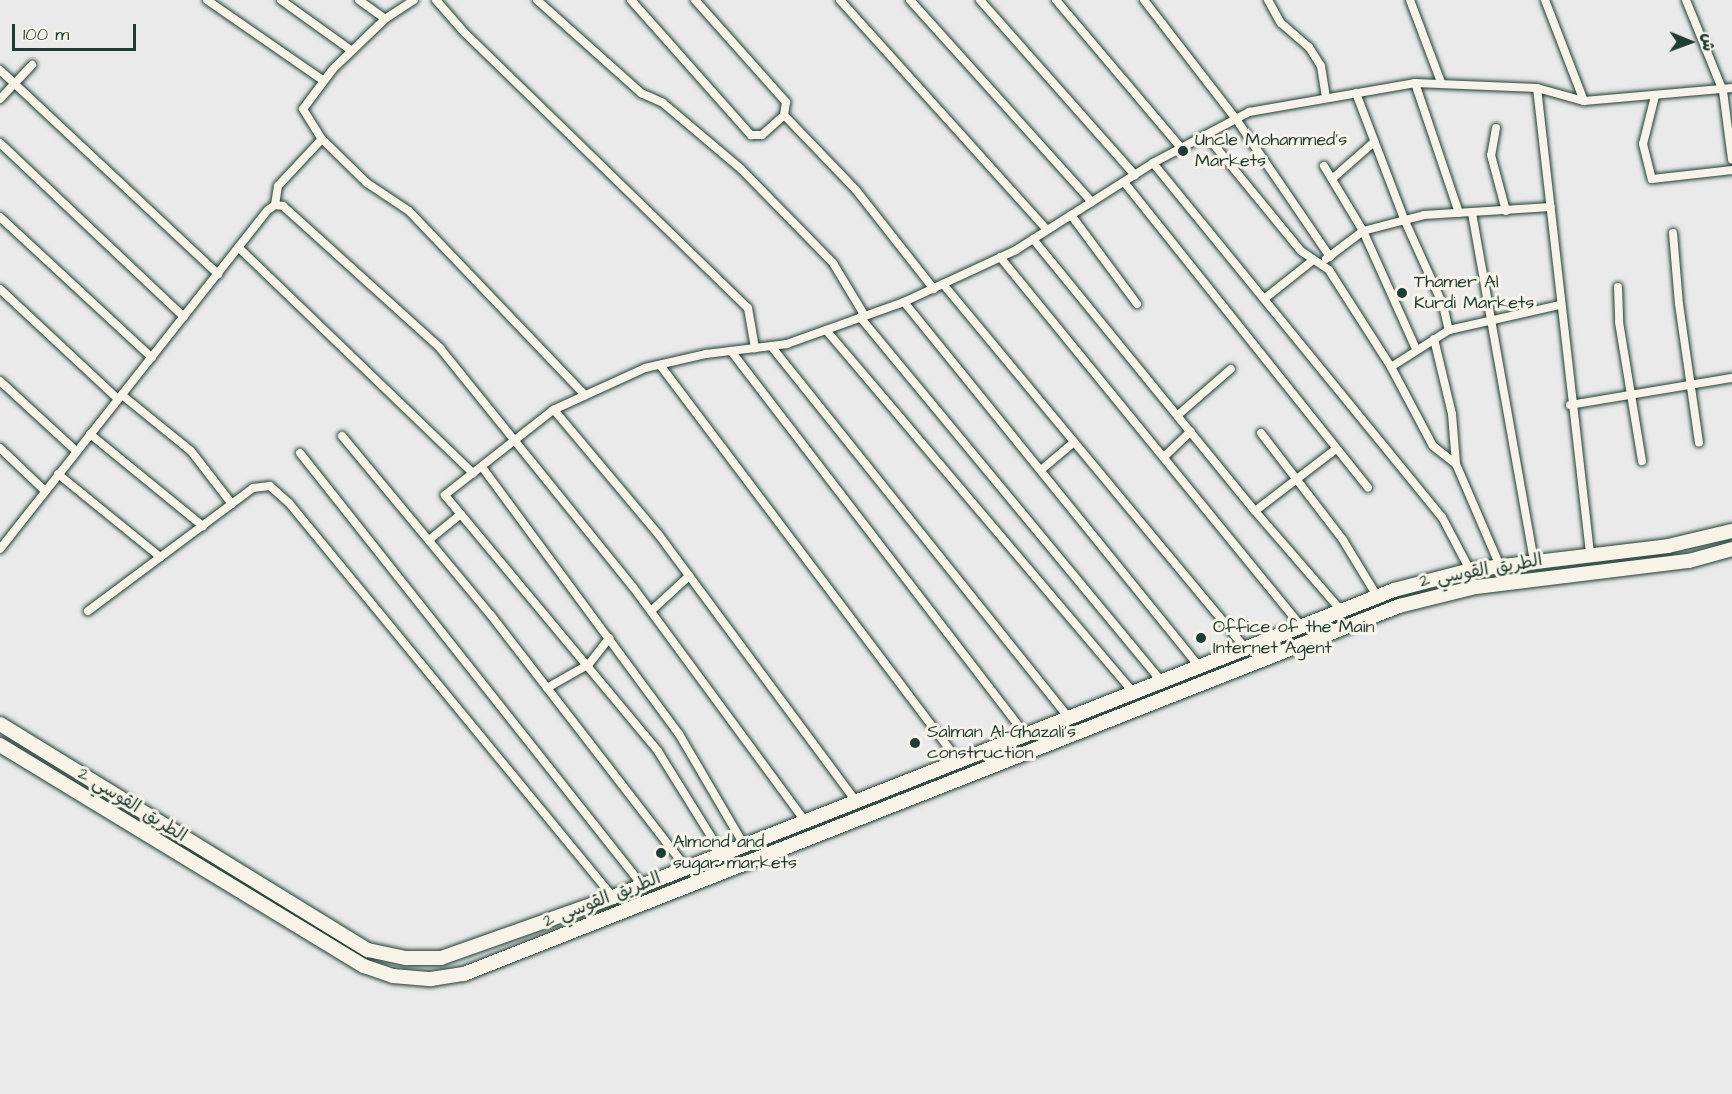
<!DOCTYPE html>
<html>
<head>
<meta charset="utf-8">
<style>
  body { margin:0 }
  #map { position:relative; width:1732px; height:1094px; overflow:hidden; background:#eaeaea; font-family:"Architects Daughter","Playpen Sans Arabic",sans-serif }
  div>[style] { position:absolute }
  .roads { filter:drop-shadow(0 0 2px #1f3d34) drop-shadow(0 0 2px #1f3d34) }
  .minor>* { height:8px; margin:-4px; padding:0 4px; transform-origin:4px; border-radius:4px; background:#f7f3e8 }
  .trunk>* { height:14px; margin:-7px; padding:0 7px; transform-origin:7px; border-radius:7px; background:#f7f3e8 }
  .dots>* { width:16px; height:16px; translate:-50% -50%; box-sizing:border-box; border:3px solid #f7f3e8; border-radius:50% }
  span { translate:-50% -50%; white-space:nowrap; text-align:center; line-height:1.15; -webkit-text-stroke:6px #f7f3e8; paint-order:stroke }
  .poi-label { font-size:18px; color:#1f3d34 }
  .left { translate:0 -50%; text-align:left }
  .street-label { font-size:18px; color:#1f3d34 }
  .north { position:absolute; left:1660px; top:12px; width:60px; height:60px; -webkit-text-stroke:4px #f7f3e8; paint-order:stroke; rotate:91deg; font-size:16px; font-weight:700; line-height:24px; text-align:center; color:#1f3d34 }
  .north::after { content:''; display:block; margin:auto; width:21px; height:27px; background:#1f3d34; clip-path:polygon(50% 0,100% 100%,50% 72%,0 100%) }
  .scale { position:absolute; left:12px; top:24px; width:124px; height:27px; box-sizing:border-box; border:3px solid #1f3d34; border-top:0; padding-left:8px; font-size:18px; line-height:21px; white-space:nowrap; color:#1f3d34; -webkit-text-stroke:4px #f7f3e8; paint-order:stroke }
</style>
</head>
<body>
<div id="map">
  <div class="roads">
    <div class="minor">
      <i style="left:207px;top:0;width:142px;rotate:34.7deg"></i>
      <i style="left:281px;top:0;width:87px;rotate:35.7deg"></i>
      <i style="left:359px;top:0;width:32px;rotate:36deg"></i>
      <i style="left:414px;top:0;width:35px;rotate:147deg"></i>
      <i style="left:385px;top:19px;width:72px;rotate:136.1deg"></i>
      <i style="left:333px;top:69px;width:50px;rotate:126.9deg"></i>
      <i style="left:303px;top:109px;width:36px;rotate:58deg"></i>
      <i style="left:322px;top:139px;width:63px;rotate:44.4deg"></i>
      <i style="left:367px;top:183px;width:50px;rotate:33.7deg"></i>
      <i style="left:409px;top:211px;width:255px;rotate:46.3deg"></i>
      <i style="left:436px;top:0;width:43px;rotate:48.8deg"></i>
      <i style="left:464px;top:32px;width:396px;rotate:44.2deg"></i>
      <i style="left:748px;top:308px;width:41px;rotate:80.1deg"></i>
      <i style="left:537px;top:0;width:140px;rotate:41.8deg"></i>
      <i style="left:641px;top:93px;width:24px;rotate:24deg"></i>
      <i style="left:663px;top:103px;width:102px;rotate:40.2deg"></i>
      <i style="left:741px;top:169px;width:132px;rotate:45.6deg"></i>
      <i style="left:833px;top:263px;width:62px;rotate:58.9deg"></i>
      <i style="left:631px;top:0;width:181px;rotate:48.4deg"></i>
      <i style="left:751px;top:135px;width:11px"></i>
      <i style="left:762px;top:135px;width:30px;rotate:-42deg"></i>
      <i style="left:784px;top:115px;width:13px;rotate:-81deg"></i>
      <i style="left:786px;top:102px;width:137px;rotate:-131.7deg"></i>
      <i style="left:840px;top:0;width:309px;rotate:48deg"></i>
      <i style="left:910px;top:0;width:272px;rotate:48deg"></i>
      <i style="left:980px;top:0;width:234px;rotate:48.5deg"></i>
      <i style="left:1056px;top:0;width:194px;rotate:49.8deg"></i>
      <i style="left:1144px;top:0;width:150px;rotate:52.3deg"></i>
      <i style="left:1236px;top:119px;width:167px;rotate:55.7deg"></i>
      <i style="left:1268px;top:0;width:26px;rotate:61deg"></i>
      <i style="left:1281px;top:23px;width:37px;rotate:41deg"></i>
      <i style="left:1309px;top:47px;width:22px;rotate:58deg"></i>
      <i style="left:1321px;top:66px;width:32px;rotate:81deg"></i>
      <i style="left:1410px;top:0;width:88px;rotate:69.3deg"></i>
      <i style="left:1545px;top:0;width:108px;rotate:68.9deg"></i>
      <i style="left:1686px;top:0;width:98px;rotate:67.9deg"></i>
      <i style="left:1723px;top:91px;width:69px;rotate:82.5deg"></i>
      <i style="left:0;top:70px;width:299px;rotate:43.1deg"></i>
      <i style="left:1415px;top:83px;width:137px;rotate:71.3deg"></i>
      <i style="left:1537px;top:88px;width:471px;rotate:83.5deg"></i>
      <i style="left:1356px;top:93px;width:135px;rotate:69.1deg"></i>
      <i style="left:1404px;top:219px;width:94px;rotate:65.6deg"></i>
      <i style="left:1443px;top:305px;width:26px;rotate:77deg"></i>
      <i style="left:1655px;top:96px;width:49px;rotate:104deg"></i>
      <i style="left:1643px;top:144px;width:36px;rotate:76deg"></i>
      <i style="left:1652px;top:179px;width:81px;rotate:-6.4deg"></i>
      <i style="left:0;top:99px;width:47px;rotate:-46.7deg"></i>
      <i style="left:784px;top:115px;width:104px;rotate:46.2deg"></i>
      <i style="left:856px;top:190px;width:126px;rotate:51.8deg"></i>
      <i style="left:1496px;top:128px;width:27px;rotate:100deg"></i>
      <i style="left:1491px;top:155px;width:58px;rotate:75deg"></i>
      <i style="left:1206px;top:135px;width:150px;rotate:50.7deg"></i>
      <i style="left:1301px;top:251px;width:34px;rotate:34deg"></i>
      <i style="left:1329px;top:270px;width:115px;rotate:57.4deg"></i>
      <i style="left:1391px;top:367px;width:89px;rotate:62deg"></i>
      <i style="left:1433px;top:446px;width:29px;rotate:38deg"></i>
      <i style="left:0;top:143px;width:253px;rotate:43.4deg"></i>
      <i style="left:1153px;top:163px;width:457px;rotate:50.8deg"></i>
      <i style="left:1442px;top:517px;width:60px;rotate:62.2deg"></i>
      <i style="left:1324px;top:166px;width:76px;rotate:59deg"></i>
      <i style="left:1363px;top:231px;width:129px;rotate:65.8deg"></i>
      <i style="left:1332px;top:179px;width:56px;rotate:-41.4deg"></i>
      <i style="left:1124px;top:182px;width:391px;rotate:51.4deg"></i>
      <i style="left:275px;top:205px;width:19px;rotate:-81deg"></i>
      <i style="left:278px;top:186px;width:64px;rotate:-46.9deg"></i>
      <i style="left:1472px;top:213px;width:353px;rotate:79.9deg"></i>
      <i style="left:1071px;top:215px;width:111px;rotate:53.4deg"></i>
      <i style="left:0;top:217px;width:207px;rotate:42.8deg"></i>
      <i style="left:1673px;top:233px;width:71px;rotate:85.2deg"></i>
      <i style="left:1679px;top:304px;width:140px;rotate:81.8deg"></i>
      <i style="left:1033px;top:239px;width:351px;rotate:50.8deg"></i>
      <i style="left:1255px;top:511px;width:130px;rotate:49.1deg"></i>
      <i style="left:239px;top:248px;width:325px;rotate:43.9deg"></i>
      <i style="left:1000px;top:257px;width:475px;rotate:50.8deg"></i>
      <i style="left:1326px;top:259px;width:46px;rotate:-37.1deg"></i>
      <i style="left:1363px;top:231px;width:63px;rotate:-14.7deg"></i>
      <i style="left:1424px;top:215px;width:127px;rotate:-3.6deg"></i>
      <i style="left:943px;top:284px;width:472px;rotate:50.3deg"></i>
      <i style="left:1618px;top:287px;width:35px;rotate:88deg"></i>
      <i style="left:1619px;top:322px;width:141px;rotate:80.6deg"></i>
      <i style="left:0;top:289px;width:161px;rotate:43deg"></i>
      <i style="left:1264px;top:299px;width:61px;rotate:-38.4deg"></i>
      <i style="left:904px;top:302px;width:467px;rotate:51deg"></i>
      <i style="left:860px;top:317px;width:471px;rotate:50.4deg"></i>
      <i style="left:826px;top:330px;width:473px;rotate:49.7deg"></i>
      <i style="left:1434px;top:339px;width:77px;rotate:76.5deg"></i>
      <i style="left:1452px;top:414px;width:50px;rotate:85.4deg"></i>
      <i style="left:1456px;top:464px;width:111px;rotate:66.7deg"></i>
      <i style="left:771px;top:346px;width:475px;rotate:51.3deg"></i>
      <i style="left:731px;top:351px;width:483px;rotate:52.5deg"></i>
      <i style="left:660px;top:365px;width:496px;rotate:53deg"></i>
      <i style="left:1391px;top:367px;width:69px;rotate:-32.5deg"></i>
      <i style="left:1449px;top:330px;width:114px;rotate:-12.7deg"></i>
      <i style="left:0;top:381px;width:103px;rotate:42.6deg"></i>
      <i style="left:122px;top:395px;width:89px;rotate:39.1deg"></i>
      <i style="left:191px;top:451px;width:67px;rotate:52.3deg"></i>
      <i style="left:1570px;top:405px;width:164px;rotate:-9.5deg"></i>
      <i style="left:554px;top:410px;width:163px;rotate:50deg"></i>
      <i style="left:659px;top:535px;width:331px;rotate:53.5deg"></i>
      <i style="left:1178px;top:415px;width:70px;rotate:-41deg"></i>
      <i style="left:1261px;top:433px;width:135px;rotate:52.5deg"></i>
      <i style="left:1343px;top:540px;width:66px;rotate:58.7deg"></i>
      <i style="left:90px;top:434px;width:146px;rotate:39.2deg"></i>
      <i style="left:342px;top:436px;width:231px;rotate:50.3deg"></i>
      <i style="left:490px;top:614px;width:321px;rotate:52.3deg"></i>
      <i style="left:0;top:448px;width:61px;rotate:43.7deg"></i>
      <i style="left:300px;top:453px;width:551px;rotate:51.63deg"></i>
      <i style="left:1164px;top:457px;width:37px;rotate:-44deg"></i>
      <i style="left:482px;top:467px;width:332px;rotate:53.6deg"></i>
      <i style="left:679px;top:734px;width:129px;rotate:59.6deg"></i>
      <i style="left:1041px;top:470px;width:43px;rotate:-40.3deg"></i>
      <i style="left:58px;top:474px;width:132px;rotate:39.1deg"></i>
      <i style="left:1255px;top:511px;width:102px;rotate:-37.4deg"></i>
      <i style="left:429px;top:540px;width:41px;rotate:-39.1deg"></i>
      <i style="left:0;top:549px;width:432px;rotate:-51.7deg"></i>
      <i style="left:268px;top:210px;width:9px;rotate:-36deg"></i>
      <i style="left:275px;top:205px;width:8px;rotate:7deg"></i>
      <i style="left:283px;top:206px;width:212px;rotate:42.1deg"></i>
      <i style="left:440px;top:348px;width:307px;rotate:51.1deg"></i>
      <i style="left:633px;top:587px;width:290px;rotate:53.7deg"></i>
      <i style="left:88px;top:611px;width:206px;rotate:-36.7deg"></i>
      <i style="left:253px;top:488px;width:17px;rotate:-7deg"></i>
      <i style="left:270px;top:486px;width:25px;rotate:42deg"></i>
      <i style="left:289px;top:503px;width:510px;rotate:50.57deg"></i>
      <i style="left:651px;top:611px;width:52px;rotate:-42.6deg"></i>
      <i style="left:547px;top:688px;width:48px;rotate:-29.7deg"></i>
      <i style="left:589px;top:664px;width:33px;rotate:-52deg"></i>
      <i style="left:722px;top:854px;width:121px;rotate:-121.9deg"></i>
      <i style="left:658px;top:751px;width:333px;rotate:-129.8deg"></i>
      <i style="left:445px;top:495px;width:137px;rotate:-38.2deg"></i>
      <i style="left:553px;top:410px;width:101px;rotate:-24.5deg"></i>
      <i style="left:645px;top:368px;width:63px;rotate:-12.9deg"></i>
      <i style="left:706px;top:354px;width:82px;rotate:-7deg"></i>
      <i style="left:787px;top:344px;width:124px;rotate:-19.7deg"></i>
      <i style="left:904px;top:302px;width:123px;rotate:-24.9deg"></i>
      <i style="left:1016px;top:250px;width:162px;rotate:-32.4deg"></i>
      <i style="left:1153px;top:163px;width:109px;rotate:-28deg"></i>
      <i style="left:1249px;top:112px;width:169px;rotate:-9.9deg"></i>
      <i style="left:1415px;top:83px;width:122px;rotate:2.3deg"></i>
      <i style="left:1537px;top:88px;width:49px;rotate:15.5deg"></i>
      <i style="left:1584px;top:101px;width:149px;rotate:-5deg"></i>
    </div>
    <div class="trunk">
      <i style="left:0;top:724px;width:432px;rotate:31.6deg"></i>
      <i style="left:368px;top:950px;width:40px;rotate:12deg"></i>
      <i style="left:407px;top:958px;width:34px"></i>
      <i style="left:441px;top:958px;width:182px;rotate:-19.5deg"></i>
      <i style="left:613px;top:897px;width:839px;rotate:-21.46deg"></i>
      <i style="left:1394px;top:590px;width:79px;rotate:-14.7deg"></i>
      <i style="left:1470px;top:570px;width:199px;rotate:-6.9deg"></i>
      <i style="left:1668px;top:546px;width:66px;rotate:-13.2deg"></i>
      <i style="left:0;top:745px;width:426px;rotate:31.3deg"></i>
      <i style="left:364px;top:966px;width:31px;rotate:19deg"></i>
      <i style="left:393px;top:976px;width:38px;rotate:5deg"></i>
      <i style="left:431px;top:979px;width:33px;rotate:-9deg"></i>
      <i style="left:464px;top:974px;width:1005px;rotate:-21.48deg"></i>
      <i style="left:1399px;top:606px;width:79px;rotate:-13.9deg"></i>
      <i style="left:1476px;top:587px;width:215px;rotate:-7deg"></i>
      <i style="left:1689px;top:561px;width:45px;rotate:-15.6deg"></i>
    </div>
  </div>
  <div class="dots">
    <i style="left:1183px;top:151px;background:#1f3d34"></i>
    <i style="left:1402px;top:293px;background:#1f3d34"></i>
    <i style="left:1201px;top:638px;background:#1f3d34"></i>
    <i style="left:915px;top:743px;background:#1f3d34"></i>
    <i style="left:661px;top:853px;background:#1f3d34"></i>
  </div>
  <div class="poi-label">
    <span class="left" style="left:1195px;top:151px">Uncle Mohammed's<br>Markets</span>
    <span class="left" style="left:1414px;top:293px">Thamer Al<br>Kurdi Markets</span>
    <span class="left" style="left:1213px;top:638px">Office of the Main<br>Internet Agent</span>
    <span class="left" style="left:927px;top:743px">Salman Al-Ghazali's<br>construction</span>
    <span class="left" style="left:673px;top:853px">Almond and<br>sugar markets</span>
  </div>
  <div class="street-label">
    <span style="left:1481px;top:571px;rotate:-10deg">الطريق القوسي 2</span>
    <span style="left:132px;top:805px;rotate:32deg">الطريق القوسي 2</span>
    <span style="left:602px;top:900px;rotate:-21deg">الطريق القوسي 2</span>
  </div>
  <div class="north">ش</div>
  <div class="scale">100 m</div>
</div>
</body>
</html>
